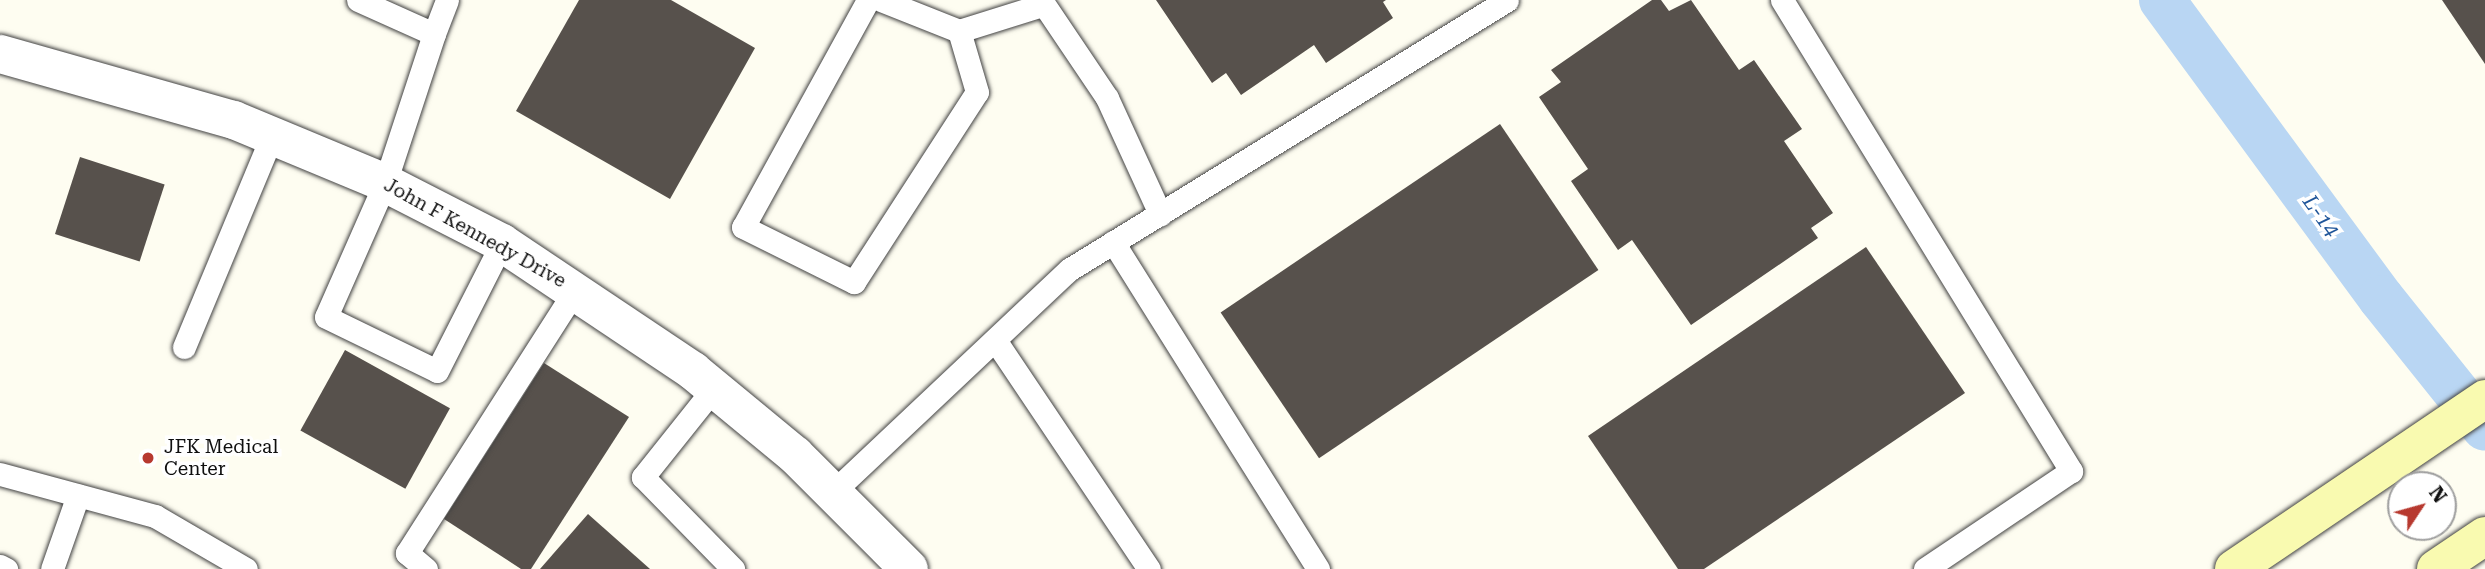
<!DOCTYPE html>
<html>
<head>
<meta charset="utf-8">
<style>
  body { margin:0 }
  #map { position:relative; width:2485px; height:569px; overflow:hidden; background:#fefdf1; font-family:"Roboto Serif",serif }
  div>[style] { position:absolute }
  .canal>* { height:46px; margin:-23px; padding:0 23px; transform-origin:23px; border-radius:23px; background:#b9d6f3 }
  .building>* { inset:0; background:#57514c; transform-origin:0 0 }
  .roads { filter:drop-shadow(0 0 2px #424242) drop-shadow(0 0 2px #424242) }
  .lane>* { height:23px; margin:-11.5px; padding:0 11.5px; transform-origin:11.5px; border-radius:11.5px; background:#fff }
  .street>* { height:38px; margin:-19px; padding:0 19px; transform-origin:19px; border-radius:19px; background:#fff }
  .secondary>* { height:38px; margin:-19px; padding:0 19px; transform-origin:19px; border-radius:19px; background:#f9fab0 }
  .dots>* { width:19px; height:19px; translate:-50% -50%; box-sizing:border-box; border:4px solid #fff; border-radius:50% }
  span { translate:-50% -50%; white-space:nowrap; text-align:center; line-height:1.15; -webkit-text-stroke:7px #fff; paint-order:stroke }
  .street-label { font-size:19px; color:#0f0f0f }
  .poi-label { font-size:19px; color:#0f0f0f }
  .left { translate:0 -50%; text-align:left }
  .water-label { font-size:21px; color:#1f5599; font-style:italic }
  .north { position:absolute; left:2387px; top:471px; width:70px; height:70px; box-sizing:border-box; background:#fff; border:2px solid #9f9f9f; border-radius:50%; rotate:54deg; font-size:19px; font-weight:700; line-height:28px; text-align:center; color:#0f0f0f }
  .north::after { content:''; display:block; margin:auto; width:24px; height:32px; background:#b7392f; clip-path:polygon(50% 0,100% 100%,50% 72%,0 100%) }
</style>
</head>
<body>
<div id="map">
  <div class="canal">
    <i style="left:2162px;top:0;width:370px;rotate:53.7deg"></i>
    <i style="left:2381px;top:298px;width:166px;rotate:51.3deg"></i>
  </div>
  <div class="building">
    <i style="clip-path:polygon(579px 0,671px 0,755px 48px,670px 199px,516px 111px)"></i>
    <i style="clip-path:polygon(1156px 0,1386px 0,1383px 2px,1393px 18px,1326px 63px,1314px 45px,1241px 95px,1226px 73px,1212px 83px)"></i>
    <i style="clip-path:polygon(1652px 0,1661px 0,1669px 11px,1691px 0,1739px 70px,1754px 60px,1802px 129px,1784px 141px,1833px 213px,1811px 228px,1818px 238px,1691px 325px,1632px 240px,1618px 250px,1571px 181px,1588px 169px,1539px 97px,1561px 82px,1551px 70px)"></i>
    <i style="clip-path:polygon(2442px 0,2485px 0,2485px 64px)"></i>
    <i style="left:1500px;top:124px;width:176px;height:337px;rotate:56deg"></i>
    <i style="left:80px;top:157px;width:89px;height:81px;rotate:18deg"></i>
    <i style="clip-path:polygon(1866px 247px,1965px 393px,1704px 569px,1678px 569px,1588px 436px)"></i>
    <i style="left:345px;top:350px;width:120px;height:92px;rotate:29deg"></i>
    <i style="clip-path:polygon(544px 363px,629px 417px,531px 569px,521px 569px,444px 519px)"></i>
    <i style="clip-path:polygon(588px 514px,650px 569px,540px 569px)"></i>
  </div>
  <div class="roads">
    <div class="lane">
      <i style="left:358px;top:0;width:83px;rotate:24.1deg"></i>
      <i style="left:434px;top:34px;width:157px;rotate:108.2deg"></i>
      <i style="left:385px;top:183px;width:146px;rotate:113.8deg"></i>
      <i style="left:326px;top:317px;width:123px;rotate:25.9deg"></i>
      <i style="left:437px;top:371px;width:144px;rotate:-63.1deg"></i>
      <i style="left:868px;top:0;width:259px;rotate:118.8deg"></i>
      <i style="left:743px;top:227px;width:124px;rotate:26.4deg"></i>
      <i style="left:854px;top:282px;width:226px;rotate:-57.1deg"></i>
      <i style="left:977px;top:92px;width:64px;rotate:-106.4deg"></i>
      <i style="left:881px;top:0;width:84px;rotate:21.7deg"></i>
      <i style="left:959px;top:31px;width:87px;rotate:-17.4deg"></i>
      <i style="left:1041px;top:0;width:118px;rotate:56deg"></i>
      <i style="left:1107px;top:98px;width:128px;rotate:65.4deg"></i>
      <i style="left:1782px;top:0;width:553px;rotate:58.47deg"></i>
      <i style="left:2071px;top:471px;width:176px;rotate:146.1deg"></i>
      <i style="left:434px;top:34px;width:36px;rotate:-69deg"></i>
      <i style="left:1113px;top:242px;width:386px;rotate:57.9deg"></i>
      <i style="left:995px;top:340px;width:276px;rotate:56.1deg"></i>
      <i style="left:184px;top:347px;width:229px;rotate:-67.4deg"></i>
      <i style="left:714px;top:388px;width:114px;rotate:128.6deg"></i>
      <i style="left:643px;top:477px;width:129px;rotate:45.6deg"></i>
      <i style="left:0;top:474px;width:161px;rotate:15.2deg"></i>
      <i style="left:155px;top:516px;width:105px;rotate:30.2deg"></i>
      <i style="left:833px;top:492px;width:325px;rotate:-43.3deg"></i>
      <i style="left:1070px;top:269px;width:513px;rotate:-31.61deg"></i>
      <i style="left:0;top:566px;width:7px;rotate:27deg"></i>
      <i style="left:52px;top:569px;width:78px;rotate:-70.6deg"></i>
      <i style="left:426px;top:569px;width:25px;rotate:-140deg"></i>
      <i style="left:407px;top:553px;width:313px;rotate:-57.4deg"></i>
    </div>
    <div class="street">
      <i style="left:0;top:54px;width:243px;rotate:15.8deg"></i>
      <i style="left:234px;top:120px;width:164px;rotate:22.6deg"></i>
      <i style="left:385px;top:183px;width:131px;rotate:27.1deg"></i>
      <i style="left:502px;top:243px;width:230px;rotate:33.8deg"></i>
      <i style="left:693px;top:371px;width:132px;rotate:39.5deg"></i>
      <i style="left:795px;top:455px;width:161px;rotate:45deg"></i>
    </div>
    <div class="secondary">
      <i style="left:2234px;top:569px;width:303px;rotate:-34.1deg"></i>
      <i style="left:2436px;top:569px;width:59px;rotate:-34deg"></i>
    </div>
  </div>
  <div class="dots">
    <i style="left:148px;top:458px;background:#b7392f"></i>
  </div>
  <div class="street-label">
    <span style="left:475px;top:233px;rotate:29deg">John F Kennedy Drive</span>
  </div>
  <div class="poi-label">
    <span class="left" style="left:164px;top:458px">JFK Medical<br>Center</span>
  </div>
  <div class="water-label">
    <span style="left:2321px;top:216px;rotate:54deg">L-14</span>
  </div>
  <div class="north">N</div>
</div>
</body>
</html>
